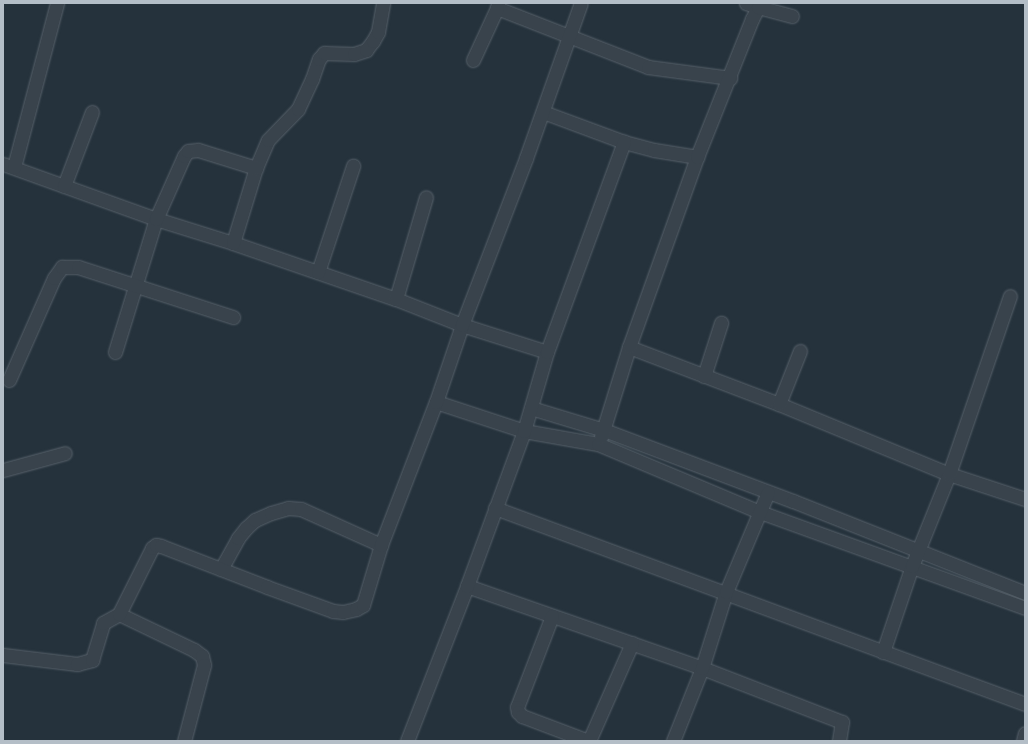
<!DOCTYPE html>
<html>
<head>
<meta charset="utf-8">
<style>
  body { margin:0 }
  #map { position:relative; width:1028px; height:744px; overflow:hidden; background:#25323c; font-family:Quicksand,sans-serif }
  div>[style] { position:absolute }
  .roads { filter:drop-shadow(0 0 1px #57616a) drop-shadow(0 0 1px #57616a) }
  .street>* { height:13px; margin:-6.5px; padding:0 6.5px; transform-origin:6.5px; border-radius:6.5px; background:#39434c }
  span { translate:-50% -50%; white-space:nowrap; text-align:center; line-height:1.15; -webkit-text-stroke:4px #1e2831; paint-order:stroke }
  .frame { position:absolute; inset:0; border:4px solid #b4bec7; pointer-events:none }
</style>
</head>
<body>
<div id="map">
  <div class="roads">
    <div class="street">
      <i style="left:498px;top:3px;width:5px;rotate:101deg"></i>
      <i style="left:497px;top:8px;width:162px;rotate:21.3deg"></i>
      <i style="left:648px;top:67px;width:83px;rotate:7.6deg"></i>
      <i style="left:746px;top:3px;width:13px;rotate:18deg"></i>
      <i style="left:473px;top:60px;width:57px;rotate:-65.2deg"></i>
      <i style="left:543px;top:112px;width:86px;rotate:20.3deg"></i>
      <i style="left:624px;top:142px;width:31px;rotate:15deg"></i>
      <i style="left:654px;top:150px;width:44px;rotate:9.2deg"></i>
      <i style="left:3px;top:164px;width:163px;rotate:19.8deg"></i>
      <i style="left:156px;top:219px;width:81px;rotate:17.3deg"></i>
      <i style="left:233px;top:243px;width:172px;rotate:19deg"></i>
      <i style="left:396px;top:299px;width:71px;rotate:21.5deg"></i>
      <i style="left:462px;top:325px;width:89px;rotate:17.6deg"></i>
      <i style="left:14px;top:167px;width:170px;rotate:-75.3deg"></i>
      <i style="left:64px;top:186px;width:79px;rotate:-69.3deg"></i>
      <i style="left:233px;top:243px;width:78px;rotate:-73deg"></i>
      <i style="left:256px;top:168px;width:30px;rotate:-67deg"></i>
      <i style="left:268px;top:140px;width:43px;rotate:-45.9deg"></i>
      <i style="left:298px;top:109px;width:33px;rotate:-65deg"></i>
      <i style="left:312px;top:79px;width:21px;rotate:-71deg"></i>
      <i style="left:319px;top:59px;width:8px;rotate:-50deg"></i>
      <i style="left:324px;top:53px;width:30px;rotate:2deg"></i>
      <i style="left:354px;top:54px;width:13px;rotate:-18deg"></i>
      <i style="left:366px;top:50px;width:11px;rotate:-52deg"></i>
      <i style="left:373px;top:41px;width:10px;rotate:-61deg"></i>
      <i style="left:378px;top:32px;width:29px;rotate:-80deg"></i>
      <i style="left:318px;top:272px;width:112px;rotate:-71.7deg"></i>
      <i style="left:396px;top:299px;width:106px;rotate:-73.6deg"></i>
      <i style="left:629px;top:347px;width:160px;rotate:20.8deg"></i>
      <i style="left:779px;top:404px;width:184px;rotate:22.4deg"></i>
      <i style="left:949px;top:474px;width:80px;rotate:18.2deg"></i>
      <i style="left:115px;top:352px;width:139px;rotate:-72.9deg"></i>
      <i style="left:156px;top:219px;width:69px;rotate:-66deg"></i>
      <i style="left:184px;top:156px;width:6px;rotate:-51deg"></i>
      <i style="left:188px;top:151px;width:10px;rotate:-6deg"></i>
      <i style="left:198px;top:150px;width:61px;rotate:17.2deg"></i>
      <i style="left:704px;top:376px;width:56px;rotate:-72.2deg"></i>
      <i style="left:9px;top:380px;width:111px;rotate:-66.2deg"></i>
      <i style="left:54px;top:278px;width:14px;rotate:-54deg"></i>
      <i style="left:62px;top:267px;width:16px"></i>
      <i style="left:78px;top:267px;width:163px;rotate:17.9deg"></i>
      <i style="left:436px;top:402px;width:93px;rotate:18.2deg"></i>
      <i style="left:524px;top:431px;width:75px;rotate:10deg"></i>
      <i style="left:598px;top:444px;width:176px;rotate:22.8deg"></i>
      <i style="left:760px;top:512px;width:282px;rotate:19.9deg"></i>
      <i style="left:779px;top:404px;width:57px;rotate:-68.4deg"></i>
      <i style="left:531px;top:408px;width:76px;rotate:16.8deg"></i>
      <i style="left:604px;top:430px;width:202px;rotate:20.6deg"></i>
      <i style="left:793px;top:501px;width:250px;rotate:21.6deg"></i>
      <i style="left:601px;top:437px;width:94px;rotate:-72.7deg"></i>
      <i style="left:629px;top:347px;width:202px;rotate:-70.3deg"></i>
      <i style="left:697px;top:157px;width:149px;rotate:-68.3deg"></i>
      <i style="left:752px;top:19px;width:13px;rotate:-63deg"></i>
      <i style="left:758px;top:7px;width:35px;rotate:15deg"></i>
      <i style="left:3px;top:470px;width:64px;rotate:-15.3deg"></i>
      <i style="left:495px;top:508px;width:565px;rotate:20.29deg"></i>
      <i style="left:221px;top:569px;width:35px;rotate:-61deg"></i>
      <i style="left:238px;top:538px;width:13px;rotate:-51deg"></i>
      <i style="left:246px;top:528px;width:12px;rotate:-42deg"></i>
      <i style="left:255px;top:520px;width:17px;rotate:-24deg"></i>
      <i style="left:271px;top:513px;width:18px;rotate:-16deg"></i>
      <i style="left:288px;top:508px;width:13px;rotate:4deg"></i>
      <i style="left:301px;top:509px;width:88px;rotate:24.2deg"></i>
      <i style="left:467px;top:586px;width:249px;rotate:19.2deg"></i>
      <i style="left:702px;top:668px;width:150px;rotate:21.1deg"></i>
      <i style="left:842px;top:722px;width:19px;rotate:99deg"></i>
      <i style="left:119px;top:614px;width:83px;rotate:25.6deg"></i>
      <i style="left:194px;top:650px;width:10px;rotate:37deg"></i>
      <i style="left:202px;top:656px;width:9px;rotate:77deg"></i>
      <i style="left:204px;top:665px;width:79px;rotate:104.7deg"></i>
      <i style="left:552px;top:616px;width:97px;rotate:111deg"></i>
      <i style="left:517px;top:707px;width:5px;rotate:79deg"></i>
      <i style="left:518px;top:712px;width:6px;rotate:45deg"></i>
      <i style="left:522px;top:716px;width:71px;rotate:20.7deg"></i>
      <i style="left:883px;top:652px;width:91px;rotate:-71.4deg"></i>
      <i style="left:912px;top:566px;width:99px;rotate:-68.1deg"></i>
      <i style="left:949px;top:474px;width:188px;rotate:-71.1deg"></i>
      <i style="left:3px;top:655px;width:75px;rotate:6.9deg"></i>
      <i style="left:77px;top:664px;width:16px;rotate:-15deg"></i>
      <i style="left:92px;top:660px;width:39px;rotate:-73deg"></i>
      <i style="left:103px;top:623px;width:18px;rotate:-29deg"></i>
      <i style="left:119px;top:614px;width:74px;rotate:-63.4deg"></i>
      <i style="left:152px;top:548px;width:5px;rotate:-37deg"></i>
      <i style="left:156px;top:545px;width:5px;rotate:11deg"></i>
      <i style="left:161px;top:546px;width:114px;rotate:21.1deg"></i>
      <i style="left:267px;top:587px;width:70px;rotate:20deg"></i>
      <i style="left:333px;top:611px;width:10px;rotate:6deg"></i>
      <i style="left:343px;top:612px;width:13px;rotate:-13deg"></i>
      <i style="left:356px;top:609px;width:8px;rotate:-30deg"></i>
      <i style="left:363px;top:605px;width:63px;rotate:-73.3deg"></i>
      <i style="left:381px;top:545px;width:153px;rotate:-69deg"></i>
      <i style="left:436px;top:402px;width:81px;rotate:-71.3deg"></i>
      <i style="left:462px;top:325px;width:179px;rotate:-69deg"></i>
      <i style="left:526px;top:158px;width:164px;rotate:-70.5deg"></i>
      <i style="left:407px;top:741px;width:166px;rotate:-68.8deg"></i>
      <i style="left:467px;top:586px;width:165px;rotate:-69.8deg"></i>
      <i style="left:524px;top:431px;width:82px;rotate:-73.8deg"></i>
      <i style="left:547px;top:352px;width:224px;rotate:-69.9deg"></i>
      <i style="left:589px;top:741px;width:107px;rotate:-66.3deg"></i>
      <i style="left:673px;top:741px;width:79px;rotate:-68.3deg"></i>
      <i style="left:702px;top:668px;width:80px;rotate:-72.5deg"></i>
      <i style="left:726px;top:592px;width:108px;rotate:-67.2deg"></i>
      <i style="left:1023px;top:741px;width:8px;rotate:-76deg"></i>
    </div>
  </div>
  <div class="frame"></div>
</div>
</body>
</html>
